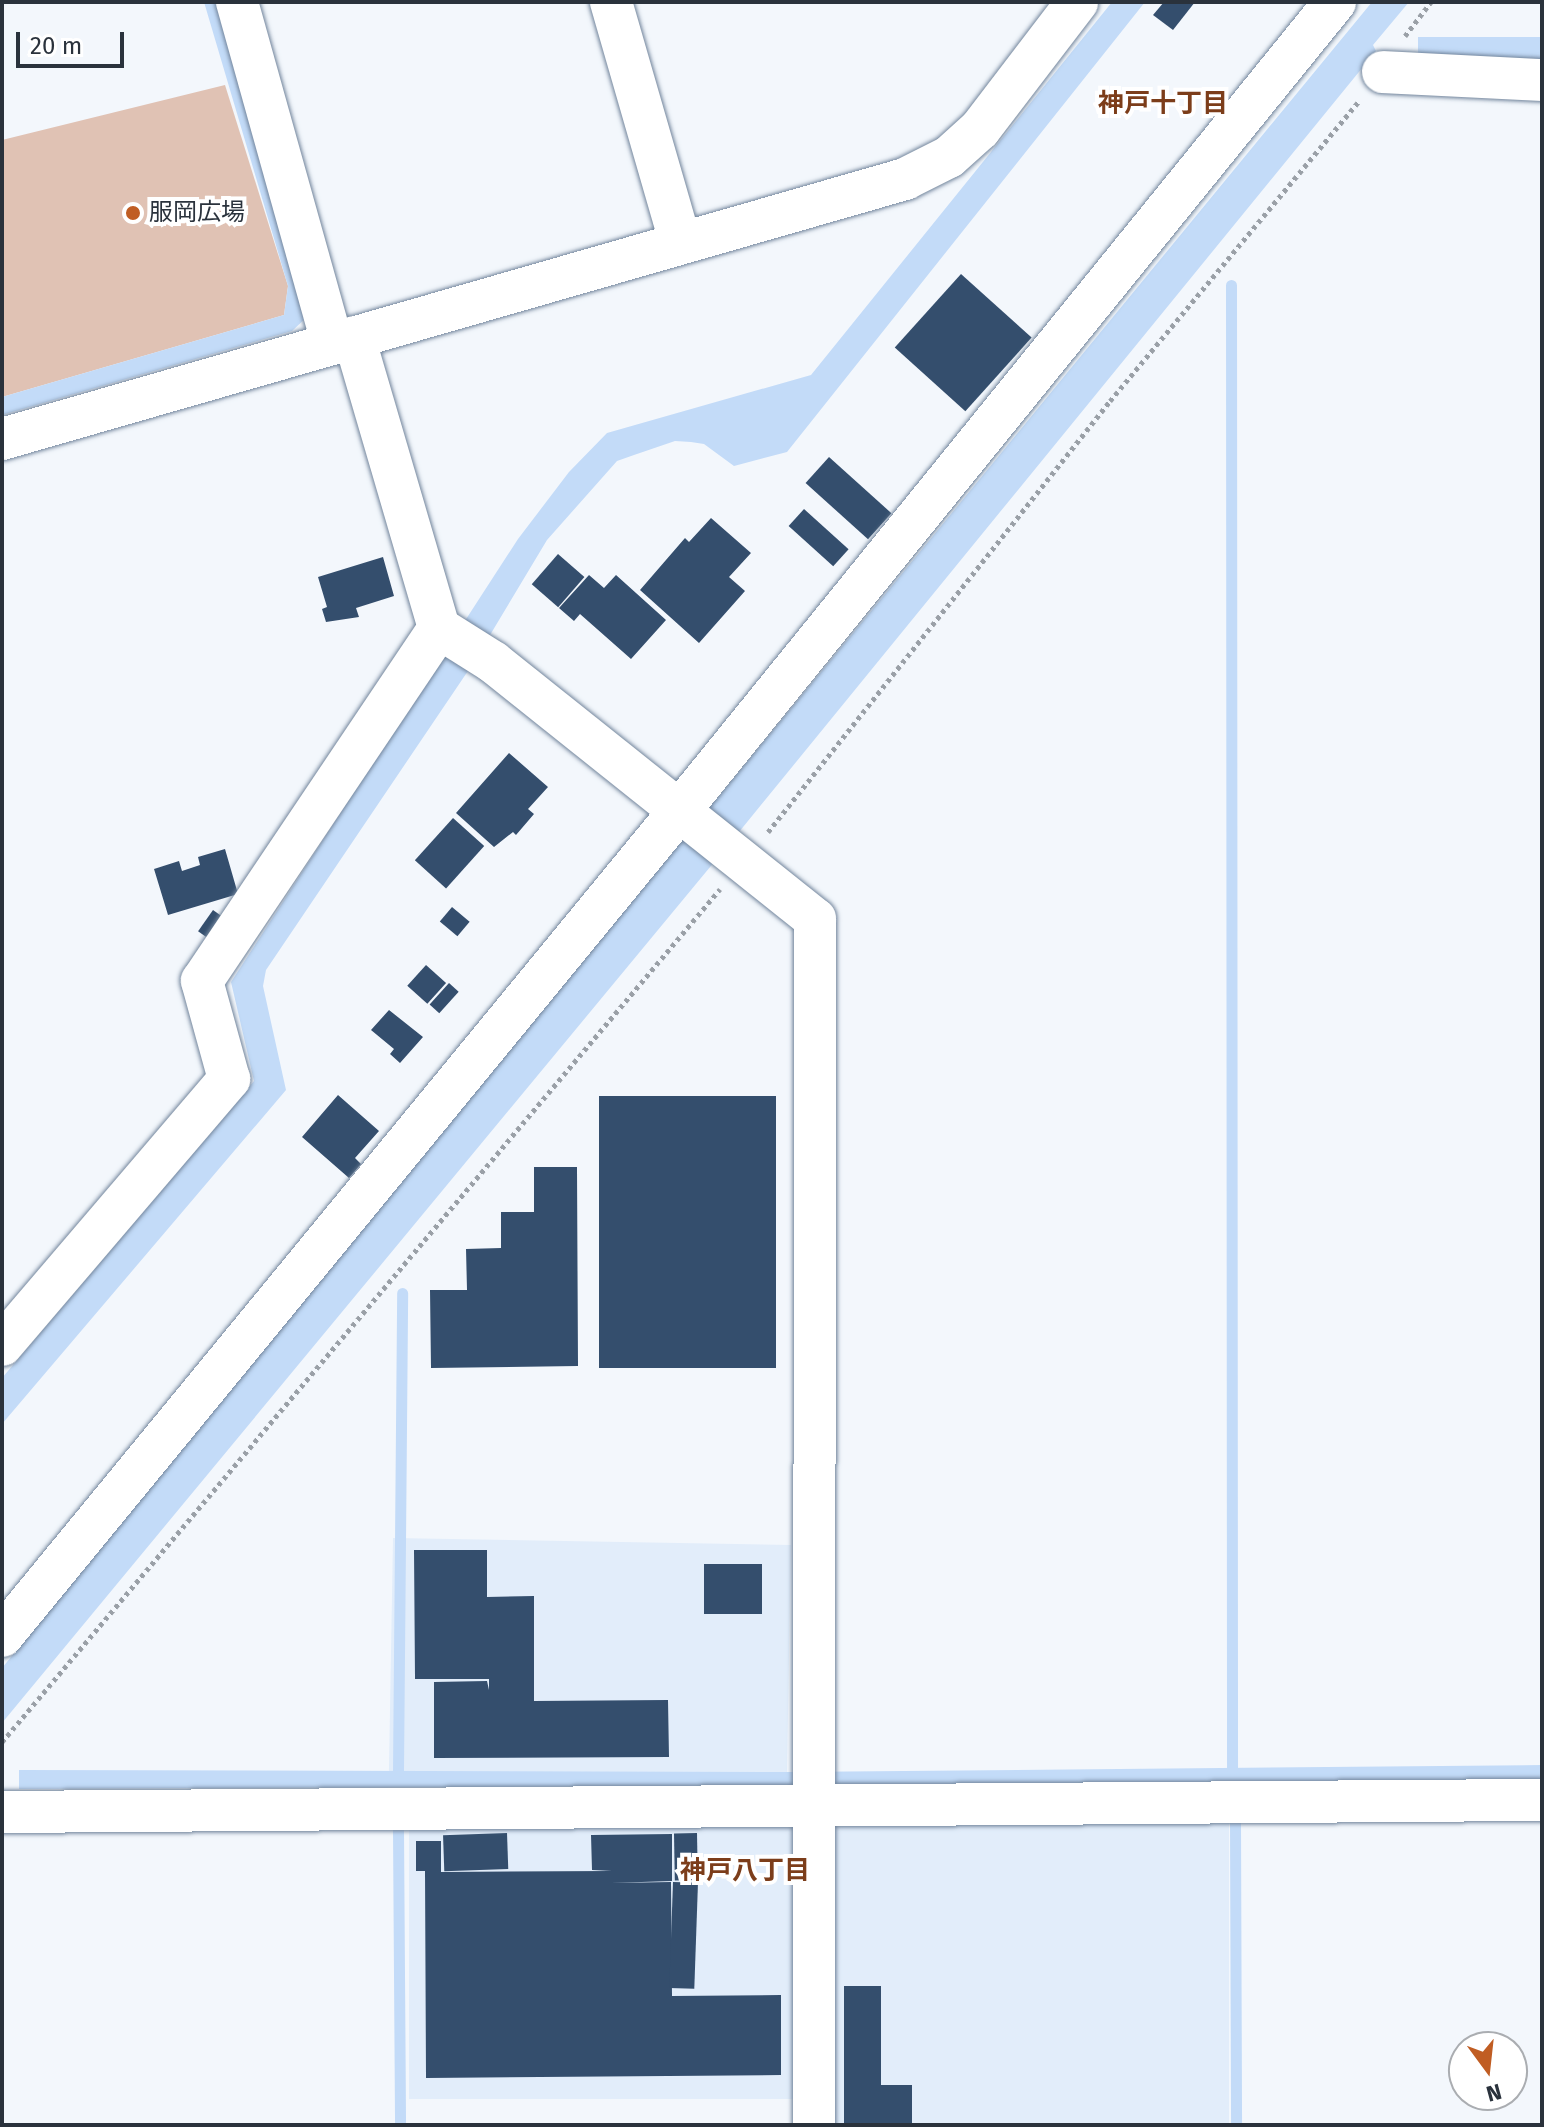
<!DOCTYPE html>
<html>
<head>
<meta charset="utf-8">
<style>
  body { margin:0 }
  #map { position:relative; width:1544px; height:2127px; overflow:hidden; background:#f3f7fc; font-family:"Fira Sans","Noto Sans JP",sans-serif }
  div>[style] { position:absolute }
  .built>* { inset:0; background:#e2edfa; transform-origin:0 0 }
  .green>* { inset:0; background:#e0c2b4 }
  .water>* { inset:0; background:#c3dbf8; transform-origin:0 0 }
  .stream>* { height:11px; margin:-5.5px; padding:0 5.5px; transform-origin:5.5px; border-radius:5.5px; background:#c3dbf8 }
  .building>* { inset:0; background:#344e6d; transform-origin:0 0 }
  .path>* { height:5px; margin-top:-2.5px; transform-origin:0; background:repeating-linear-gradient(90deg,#9aa0a7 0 4px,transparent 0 8px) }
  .roads { filter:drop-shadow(0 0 2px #72859c) drop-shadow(0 0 2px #72859c) }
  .street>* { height:42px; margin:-21px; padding:0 21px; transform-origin:21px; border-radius:21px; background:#fff }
  .dots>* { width:22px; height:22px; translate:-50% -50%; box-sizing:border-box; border:4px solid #fff; border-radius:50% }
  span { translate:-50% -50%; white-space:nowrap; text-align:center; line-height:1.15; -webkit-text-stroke:8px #fff; paint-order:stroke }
  .poi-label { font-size:24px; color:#2a323c }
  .left { translate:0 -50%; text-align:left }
  .neighbourhood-label { font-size:26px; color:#7c3d1a; font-weight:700 }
  .frame { position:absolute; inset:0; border:4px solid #2a323c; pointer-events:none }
  .north { position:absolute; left:1448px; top:2031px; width:80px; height:80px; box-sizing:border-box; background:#fff; border:2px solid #aaadb1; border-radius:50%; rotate:165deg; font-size:22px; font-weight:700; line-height:32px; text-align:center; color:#2a323c }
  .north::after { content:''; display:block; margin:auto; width:28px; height:36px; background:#c05d23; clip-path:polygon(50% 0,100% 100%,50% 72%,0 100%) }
  .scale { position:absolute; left:16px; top:32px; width:108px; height:36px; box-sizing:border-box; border:4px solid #2a323c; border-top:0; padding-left:10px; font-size:24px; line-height:28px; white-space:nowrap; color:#2a323c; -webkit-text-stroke:6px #fff; paint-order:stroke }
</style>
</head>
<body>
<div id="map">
  <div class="built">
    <i style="left:393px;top:1538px;width:398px;height:233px;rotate:1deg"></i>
    <i style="left:1229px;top:1816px;width:309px;height:394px;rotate:90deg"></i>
    <i style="left:409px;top:1827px;width:384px;height:272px"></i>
  </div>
  <div class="green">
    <i style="clip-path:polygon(225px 85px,288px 286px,284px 315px,2px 397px,2px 140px)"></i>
  </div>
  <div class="water">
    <i style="clip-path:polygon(204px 2px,218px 2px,308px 316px,292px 331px,2px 415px,2px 397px,284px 315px,288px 286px)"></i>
    <i style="clip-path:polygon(1112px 2px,1145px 2px,787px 452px,734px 466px,704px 444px,691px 442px,675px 441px,634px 455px,617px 461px,547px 540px,472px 665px,266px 970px,263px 986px,286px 1090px,2px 1424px,2px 1378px,254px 1081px,231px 982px,518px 539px,569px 472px,607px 433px,811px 375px)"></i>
    <i style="clip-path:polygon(1372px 2px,1409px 2px,1373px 45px,1376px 51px,739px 832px,2px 1723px,2px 1668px)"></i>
    <i style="left:1418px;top:37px;width:124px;height:31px"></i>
    <i style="clip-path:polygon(1542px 1765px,1542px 1782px,19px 1789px,19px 1770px,790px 1772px)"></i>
  </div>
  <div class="stream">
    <i style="left:1231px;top:285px;width:1484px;rotate:89.96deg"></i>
    <i style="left:398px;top:1771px;width:478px;rotate:-89.5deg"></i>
    <i style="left:1235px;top:1820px;width:305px;rotate:89.8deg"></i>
    <i style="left:398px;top:1830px;width:295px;rotate:89.6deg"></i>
  </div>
  <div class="building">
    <i style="clip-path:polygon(1164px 2px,1195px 2px,1173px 30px,1153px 15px)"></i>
    <i style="left:961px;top:274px;width:95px;height:99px;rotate:42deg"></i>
    <i style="left:829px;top:457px;width:84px;height:35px;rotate:42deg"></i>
    <i style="left:804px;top:509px;width:60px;height:23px;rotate:42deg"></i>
    <i style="clip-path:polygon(711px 518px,751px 553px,729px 577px,745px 591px,699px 643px,640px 590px,685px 538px,689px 542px)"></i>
    <i style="left:558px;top:554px;width:35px;height:40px;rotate:41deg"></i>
    <i style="clip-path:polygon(383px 557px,394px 596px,356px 608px,359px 617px,326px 622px,322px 609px,327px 607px,318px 577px)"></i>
    <i style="clip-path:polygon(589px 575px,604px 588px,616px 575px,666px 620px,631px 659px,580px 614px,574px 621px,559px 608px)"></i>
    <i style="clip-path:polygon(509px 753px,548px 787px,528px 809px,534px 814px,516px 835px,513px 832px,494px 847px,456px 813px)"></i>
    <i style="left:453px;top:818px;width:42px;height:57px;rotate:42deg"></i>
    <i style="clip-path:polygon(225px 849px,238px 894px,168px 915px,154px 869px,179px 861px,182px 871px,200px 865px,198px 857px)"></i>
    <i style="left:452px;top:907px;width:23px;height:19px;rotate:40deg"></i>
    <i style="left:213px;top:910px;width:12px;height:26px;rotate:35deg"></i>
    <i style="left:426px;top:965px;width:27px;height:28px;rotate:42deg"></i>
    <i style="left:449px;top:983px;width:13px;height:29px;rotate:42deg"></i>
    <i style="clip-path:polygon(389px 1010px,423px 1037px,400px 1063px,390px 1054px,394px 1049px,371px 1030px)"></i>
    <i style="clip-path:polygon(338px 1095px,379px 1131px,355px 1158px,361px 1164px,349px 1178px,302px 1137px)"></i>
    <i style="left:776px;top:1096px;width:272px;height:177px;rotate:90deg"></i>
    <i style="clip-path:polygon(534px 1167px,577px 1167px,578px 1366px,431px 1368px,430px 1290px,467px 1290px,466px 1249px,501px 1248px,501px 1212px,534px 1212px)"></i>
    <i style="clip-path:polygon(414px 1550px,487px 1550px,487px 1597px,534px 1596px,534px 1701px,668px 1700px,669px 1757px,434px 1758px,434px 1682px,487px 1681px,489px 1690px,489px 1679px,415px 1679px)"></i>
    <i style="left:704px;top:1564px;width:58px;height:50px"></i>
    <i style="left:507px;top:1833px;width:36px;height:64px;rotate:88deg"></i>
    <i style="left:697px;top:1833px;width:47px;height:23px;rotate:89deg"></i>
    <i style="clip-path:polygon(672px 1834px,672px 1881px,611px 1883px,671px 1882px,672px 1996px,781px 1995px,781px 2075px,426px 2078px,425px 1871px,416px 1871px,416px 1841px,441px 1841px,441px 1872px,612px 1871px,592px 1870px,591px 1835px)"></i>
    <i style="left:673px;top:1882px;width:25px;height:106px;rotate:2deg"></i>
    <i style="clip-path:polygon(844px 1986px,881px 1986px,881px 2085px,912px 2085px,912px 2125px,844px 2125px)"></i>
  </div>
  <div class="path">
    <i style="left:1405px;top:36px;width:43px;rotate:-52.6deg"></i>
    <i style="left:768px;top:832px;width:550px;rotate:-51.57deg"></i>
    <i style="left:1110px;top:401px;width:391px;rotate:-50.3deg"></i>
    <i style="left:2px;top:1742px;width:1115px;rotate:-49.91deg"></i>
  </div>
  <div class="roads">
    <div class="street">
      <i style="left:237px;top:2px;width:354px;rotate:74.4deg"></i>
      <i style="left:611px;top:2px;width:249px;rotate:73.9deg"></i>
      <i style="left:1383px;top:72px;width:159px;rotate:2.9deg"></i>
      <i style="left:2px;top:439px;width:940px;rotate:-16.06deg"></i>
      <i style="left:905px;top:179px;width:49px;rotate:-26.6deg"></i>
      <i style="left:949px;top:157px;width:42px;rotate:-42.1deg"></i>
      <i style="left:980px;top:129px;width:160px;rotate:-52.6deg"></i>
      <i style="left:439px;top:628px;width:64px;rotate:32.2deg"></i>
      <i style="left:493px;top:662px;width:412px;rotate:38.6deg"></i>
      <i style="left:815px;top:919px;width:1206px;rotate:90.05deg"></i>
      <i style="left:2px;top:1345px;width:350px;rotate:-49.5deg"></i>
      <i style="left:229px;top:1079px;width:102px;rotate:-105.4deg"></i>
      <i style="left:202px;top:981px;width:425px;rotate:-56.1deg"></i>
      <i style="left:439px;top:628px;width:303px;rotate:-106.3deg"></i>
      <i style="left:2px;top:1636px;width:1070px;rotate:-50.61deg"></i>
      <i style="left:681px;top:809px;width:1039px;rotate:-50.98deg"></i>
      <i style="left:2px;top:1812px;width:1540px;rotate:-0.45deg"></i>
    </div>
  </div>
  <div class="dots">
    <i style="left:133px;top:213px;background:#c05d23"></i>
  </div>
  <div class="poi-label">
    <span class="left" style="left:149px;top:213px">服岡広場</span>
  </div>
  <div class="neighbourhood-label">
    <span style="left:1163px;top:104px">神戸十丁目</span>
    <span style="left:745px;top:1871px">神戸八丁目</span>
  </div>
  <div class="frame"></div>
  <div class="north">N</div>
  <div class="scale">20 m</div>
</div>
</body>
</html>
